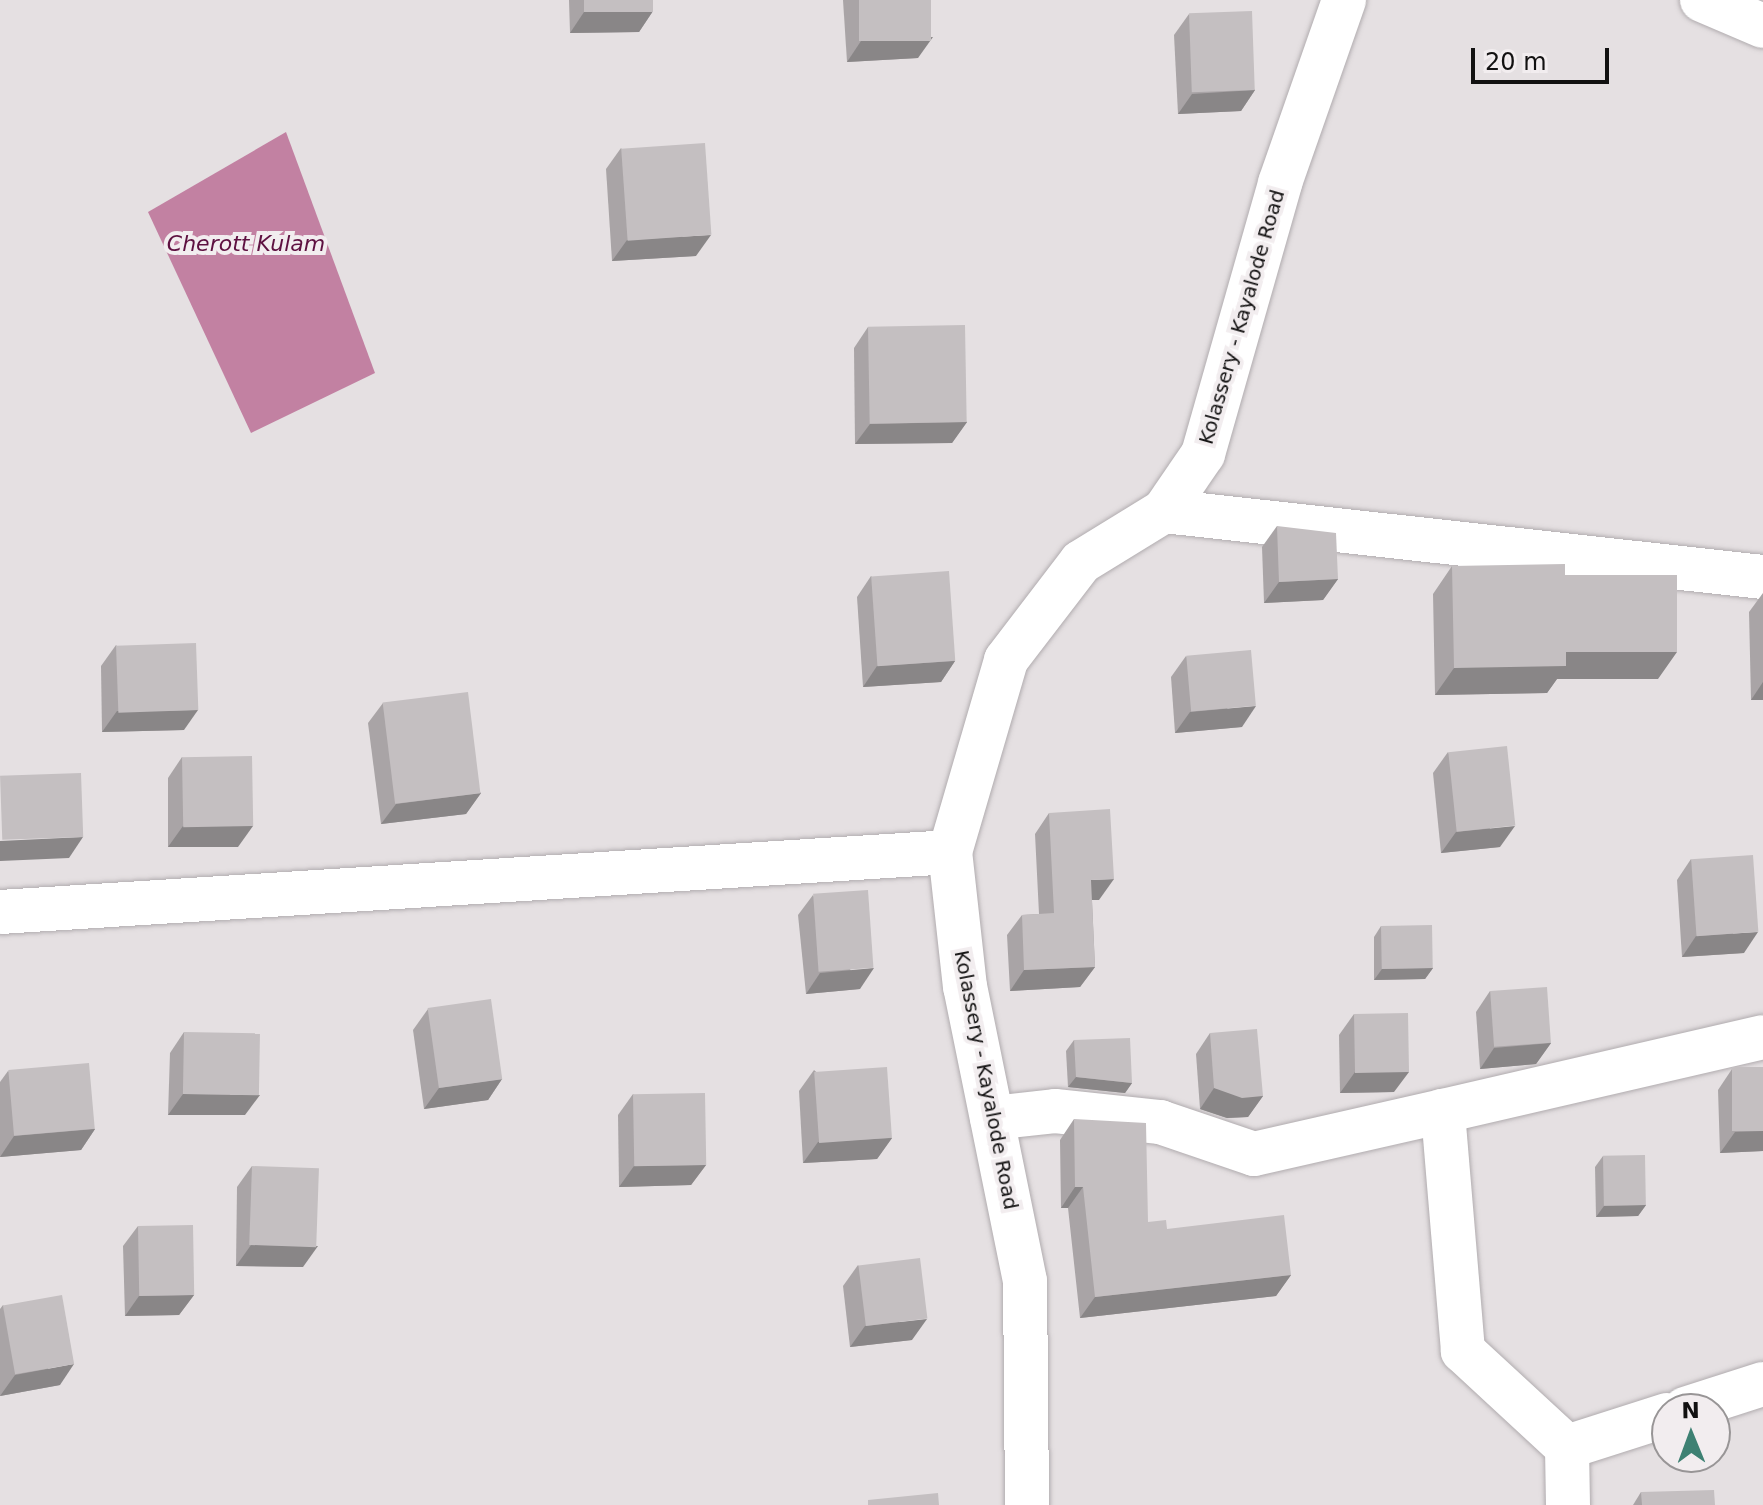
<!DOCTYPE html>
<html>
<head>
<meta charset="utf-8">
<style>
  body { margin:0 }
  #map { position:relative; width:1763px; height:1505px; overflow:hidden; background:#e5e0e2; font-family:"DejaVu Sans",sans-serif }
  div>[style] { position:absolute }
  .water>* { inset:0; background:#c281a2 }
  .roads { filter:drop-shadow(0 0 2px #b1acaf) drop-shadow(0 0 2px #b1acaf) }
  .minor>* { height:44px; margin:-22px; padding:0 22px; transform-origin:22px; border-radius:22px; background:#fff }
  .major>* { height:44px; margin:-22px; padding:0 22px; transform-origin:22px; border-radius:22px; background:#fff }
  .wall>* { inset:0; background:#a9a4a6 }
  .shaded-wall>* { inset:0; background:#898687 }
  .building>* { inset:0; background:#c4bfc1; transform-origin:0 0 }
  span { translate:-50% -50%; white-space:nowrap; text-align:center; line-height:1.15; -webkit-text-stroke:8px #f2edef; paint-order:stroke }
  .street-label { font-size:20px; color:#121111 }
  .water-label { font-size:22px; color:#5e1141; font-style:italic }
  .north { position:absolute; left:1651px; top:1393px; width:80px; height:80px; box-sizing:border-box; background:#f2edef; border:2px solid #989596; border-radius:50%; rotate:359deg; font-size:22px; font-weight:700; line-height:32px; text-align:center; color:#121111 }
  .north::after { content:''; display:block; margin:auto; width:28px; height:36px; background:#3e8173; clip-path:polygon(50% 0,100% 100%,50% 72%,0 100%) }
  .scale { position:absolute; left:1471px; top:48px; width:138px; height:36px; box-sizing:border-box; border:4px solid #121111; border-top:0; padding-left:10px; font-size:24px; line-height:28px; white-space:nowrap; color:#121111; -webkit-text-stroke:6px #f2edef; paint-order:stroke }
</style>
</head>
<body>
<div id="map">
  <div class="water">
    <i style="clip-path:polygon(286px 132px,375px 373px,251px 433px,148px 212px)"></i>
  </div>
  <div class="roads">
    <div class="minor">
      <i style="left:1702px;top:0;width:66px;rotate:23.1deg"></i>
      <i style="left:1164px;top:511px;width:603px;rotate:6.29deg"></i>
      <i style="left:0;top:912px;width:952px;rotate:-3.61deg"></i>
      <i style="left:992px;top:1118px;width:63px;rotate:-6.3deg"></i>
      <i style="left:1055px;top:1111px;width:106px;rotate:6deg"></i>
      <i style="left:1160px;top:1122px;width:99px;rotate:18.8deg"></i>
      <i style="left:1254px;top:1154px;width:194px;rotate:-12.8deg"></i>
      <i style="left:1685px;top:1409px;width:82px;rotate:-17.8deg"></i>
      <i style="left:1567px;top:1447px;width:142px;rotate:-137.3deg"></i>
      <i style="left:1463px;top:1351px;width:241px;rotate:-94.8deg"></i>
      <i style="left:1443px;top:1111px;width:328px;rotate:-13deg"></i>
      <i style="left:1568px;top:1505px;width:58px;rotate:-91deg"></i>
      <i style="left:1567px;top:1447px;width:105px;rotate:-17.7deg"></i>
    </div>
    <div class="major">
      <i style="left:1027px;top:1505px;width:224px;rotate:-90.5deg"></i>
      <i style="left:1025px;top:1281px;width:300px;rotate:-101.5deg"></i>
      <i style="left:965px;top:987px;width:136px;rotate:-96.3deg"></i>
      <i style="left:950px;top:852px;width:200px;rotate:-73.7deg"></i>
      <i style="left:1006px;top:660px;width:123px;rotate:-52.6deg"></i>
      <i style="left:1081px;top:562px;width:97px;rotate:-31.6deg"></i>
      <i style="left:1164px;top:511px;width:69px;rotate:-55.6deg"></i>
      <i style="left:1203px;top:454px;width:282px;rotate:-74.1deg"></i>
      <i style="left:1280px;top:183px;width:194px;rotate:-70.7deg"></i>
    </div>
  </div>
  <div class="wall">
    <i style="clip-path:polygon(569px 0,653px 0,653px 11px,639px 32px,570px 33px)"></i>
    <i style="clip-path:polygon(843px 0,931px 0,918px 58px,847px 62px)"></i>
    <i style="clip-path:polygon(1189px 14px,1255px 90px,1241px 111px,1178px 114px,1174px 35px)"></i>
    <i style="clip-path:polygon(621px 148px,696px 256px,612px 261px,606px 169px)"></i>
    <i style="clip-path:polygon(868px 327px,967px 422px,952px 443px,855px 444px,854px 348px)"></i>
    <i style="clip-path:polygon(1277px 526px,1338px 579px,1323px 600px,1264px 603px,1262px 547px)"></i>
    <i style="clip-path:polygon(1452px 566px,1565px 575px,1658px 679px,1557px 679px,1547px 693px,1435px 695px,1433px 594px)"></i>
    <i style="clip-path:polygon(871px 576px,955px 661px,941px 682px,863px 687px,857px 597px)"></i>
    <i style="clip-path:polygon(1763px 593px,1763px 700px,1751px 700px,1749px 612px)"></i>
    <i style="clip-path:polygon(116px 645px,184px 730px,102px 732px,101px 666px)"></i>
    <i style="clip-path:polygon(1186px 656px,1242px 727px,1175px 733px,1171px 677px)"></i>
    <i style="clip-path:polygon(383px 703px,481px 793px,466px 814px,381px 824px,368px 723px)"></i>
    <i style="clip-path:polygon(1448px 752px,1500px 847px,1441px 853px,1433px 773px)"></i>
    <i style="clip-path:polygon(182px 757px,238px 847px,168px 847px,168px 778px)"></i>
    <i style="clip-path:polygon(1049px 813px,1099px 900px,1092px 900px,1095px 967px,1080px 987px,1010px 991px,1007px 935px,1022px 915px,1039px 914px,1035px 834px)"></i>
    <i style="clip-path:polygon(1691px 859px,1744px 953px,1682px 957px,1677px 880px)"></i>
    <i style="clip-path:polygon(813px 895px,860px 989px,806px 994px,798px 915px)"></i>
    <i style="clip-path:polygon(1381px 926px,1433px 968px,1425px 979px,1374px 980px,1374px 937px)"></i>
    <i style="clip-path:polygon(1490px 991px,1551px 1043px,1536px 1064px,1480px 1069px,1476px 1012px)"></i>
    <i style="clip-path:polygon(428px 1009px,502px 1079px,488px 1100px,424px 1109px,413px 1030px)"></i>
    <i style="clip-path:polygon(1354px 1014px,1394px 1092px,1340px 1093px,1339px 1035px)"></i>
    <i style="clip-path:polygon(184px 1032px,245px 1115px,168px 1115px,170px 1053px)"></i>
    <i style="clip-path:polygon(1210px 1033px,1263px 1096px,1248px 1117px,1227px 1118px,1200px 1109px,1196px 1054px)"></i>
    <i style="clip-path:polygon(1074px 1040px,1132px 1083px,1125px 1093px,1068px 1087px,1066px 1051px)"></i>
    <i style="clip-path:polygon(1763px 1067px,1763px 1151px,1720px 1153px,1718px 1090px,1732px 1069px)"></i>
    <i style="clip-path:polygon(814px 1070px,892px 1138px,877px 1159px,803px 1163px,799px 1091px)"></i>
    <i style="clip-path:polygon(8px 1071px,95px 1129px,81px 1150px,0 1157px,0 1082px)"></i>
    <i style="clip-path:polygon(633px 1094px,706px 1165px,691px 1185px,619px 1187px,618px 1115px)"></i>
    <i style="clip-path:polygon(1074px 1119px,1148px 1222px,1291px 1275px,1276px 1296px,1080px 1318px,1068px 1208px,1061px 1208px,1060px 1140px)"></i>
    <i style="clip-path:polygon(1603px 1156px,1646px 1205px,1638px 1216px,1596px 1217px,1595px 1167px)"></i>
    <i style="clip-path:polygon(252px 1166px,303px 1267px,236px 1266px,237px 1187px)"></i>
    <i style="clip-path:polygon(138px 1226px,194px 1295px,179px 1315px,125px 1316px,123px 1246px)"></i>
    <i style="clip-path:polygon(858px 1265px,912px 1340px,850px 1347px,843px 1286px)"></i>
    <i style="clip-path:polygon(3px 1305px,60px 1385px,0 1396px,0 1309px)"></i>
    <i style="clip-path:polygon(1641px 1492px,1715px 1505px,1633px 1505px)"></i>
  </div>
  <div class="shaded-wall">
    <i style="clip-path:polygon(653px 11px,639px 32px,570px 33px,584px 12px)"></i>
    <i style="clip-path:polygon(933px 37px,918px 58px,847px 62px,861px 41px)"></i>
    <i style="clip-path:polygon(1255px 90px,1241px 111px,1178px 114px,1192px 94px)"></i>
    <i style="clip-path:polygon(711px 235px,696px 256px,612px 261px,627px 240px)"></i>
    <i style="clip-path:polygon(967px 422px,952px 443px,855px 444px,870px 424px)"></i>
    <i style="clip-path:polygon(1338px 579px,1323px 600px,1264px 603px,1279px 582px)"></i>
    <i style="clip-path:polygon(1566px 652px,1677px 652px,1658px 679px,1557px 679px,1547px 693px,1435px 695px,1454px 668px)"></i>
    <i style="clip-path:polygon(955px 661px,941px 682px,863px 687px,877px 666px)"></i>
    <i style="clip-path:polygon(1763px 682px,1763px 700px,1751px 700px)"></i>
    <i style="clip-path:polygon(1256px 706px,1242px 727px,1175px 733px,1190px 712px)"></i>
    <i style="clip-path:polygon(198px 710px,184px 730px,102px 732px,117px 711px)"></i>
    <i style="clip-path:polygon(481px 793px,466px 814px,381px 824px,396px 804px)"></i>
    <i style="clip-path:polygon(183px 826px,253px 826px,238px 847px,168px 847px)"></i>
    <i style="clip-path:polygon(1515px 826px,1500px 847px,1441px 853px,1456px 832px)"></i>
    <i style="clip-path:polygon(83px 837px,69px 858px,0 861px,0 841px)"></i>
    <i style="clip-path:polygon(1114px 879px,1099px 900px,1076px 900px,1091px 880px)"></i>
    <i style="clip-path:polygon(1758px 932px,1744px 953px,1682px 957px,1696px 936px)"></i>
    <i style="clip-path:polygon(1095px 967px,1080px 987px,1010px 991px,1024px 970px)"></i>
    <i style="clip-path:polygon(874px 968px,860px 989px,806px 994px,820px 973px)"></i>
    <i style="clip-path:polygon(1433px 968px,1425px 979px,1374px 980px,1382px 969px)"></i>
    <i style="clip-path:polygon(1551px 1043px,1536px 1064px,1480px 1069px,1494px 1048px)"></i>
    <i style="clip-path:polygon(1355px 1072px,1409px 1072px,1394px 1092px,1340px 1093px)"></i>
    <i style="clip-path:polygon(1076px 1077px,1132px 1083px,1125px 1093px,1068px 1087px)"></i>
    <i style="clip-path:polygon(502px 1079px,488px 1100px,424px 1109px,439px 1088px)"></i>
    <i style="clip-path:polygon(1214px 1088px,1263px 1096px,1248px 1117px,1227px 1118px,1200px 1109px)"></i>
    <i style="clip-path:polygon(183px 1094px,260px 1095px,245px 1115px,168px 1115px)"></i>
    <i style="clip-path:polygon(95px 1129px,81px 1150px,0 1157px,14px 1136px)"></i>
    <i style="clip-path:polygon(1763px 1131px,1763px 1151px,1720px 1153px,1735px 1132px)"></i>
    <i style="clip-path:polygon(892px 1138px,877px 1159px,803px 1163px,818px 1142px)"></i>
    <i style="clip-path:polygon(706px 1165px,691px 1185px,619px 1187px,634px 1166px)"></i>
    <i style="clip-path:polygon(1075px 1187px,1083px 1187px,1068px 1208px,1061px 1208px)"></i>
    <i style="clip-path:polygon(1646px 1205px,1638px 1216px,1596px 1217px,1604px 1206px)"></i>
    <i style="clip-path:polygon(251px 1245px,318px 1246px,303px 1267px,236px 1266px)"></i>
    <i style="clip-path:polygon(1291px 1275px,1276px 1296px,1080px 1318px,1095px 1297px)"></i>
    <i style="clip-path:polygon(194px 1295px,179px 1315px,125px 1316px,139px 1296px)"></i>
    <i style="clip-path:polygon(927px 1319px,912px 1340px,850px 1347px,865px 1326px)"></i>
    <i style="clip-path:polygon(74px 1364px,60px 1385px,0 1396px,15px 1375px)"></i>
  </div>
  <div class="building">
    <i style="left:584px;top:0;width:69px;height:12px"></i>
    <i style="left:859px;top:0;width:72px;height:41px"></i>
    <i style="left:1252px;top:11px;width:79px;height:63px;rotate:88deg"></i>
    <i style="left:705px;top:143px;width:92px;height:84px;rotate:86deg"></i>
    <i style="left:965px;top:325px;width:97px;height:97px;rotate:89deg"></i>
    <i style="clip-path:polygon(1277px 526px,1336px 533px,1338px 579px,1279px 582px)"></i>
    <i style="clip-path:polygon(1565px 564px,1565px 575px,1677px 575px,1677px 652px,1566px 652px,1566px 666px,1454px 668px,1452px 566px)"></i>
    <i style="left:949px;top:571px;width:90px;height:78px;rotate:86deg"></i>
    <i style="left:196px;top:643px;width:67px;height:80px;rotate:88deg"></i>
    <i style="left:1251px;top:650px;width:56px;height:65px;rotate:85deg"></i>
    <i style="left:468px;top:692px;width:102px;height:86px;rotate:83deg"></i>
    <i style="left:1507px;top:746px;width:80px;height:59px;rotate:84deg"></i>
    <i style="left:252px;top:756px;width:70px;height:70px;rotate:89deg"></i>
    <i style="left:81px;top:773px;width:64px;height:81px;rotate:88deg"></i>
    <i style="clip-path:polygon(1110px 809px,1114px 879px,1091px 880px,1095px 967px,1024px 970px,1022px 915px,1054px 913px,1049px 813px)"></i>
    <i style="left:1753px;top:855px;width:77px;height:62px;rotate:86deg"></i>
    <i style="left:868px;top:890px;width:78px;height:55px;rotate:86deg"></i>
    <i style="left:1432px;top:925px;width:43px;height:51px;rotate:89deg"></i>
    <i style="left:1547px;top:987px;width:56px;height:57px;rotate:86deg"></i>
    <i style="left:491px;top:999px;width:81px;height:64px;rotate:82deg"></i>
    <i style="left:1408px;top:1013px;width:59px;height:54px;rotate:89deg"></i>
    <i style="clip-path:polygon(1257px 1029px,1263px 1096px,1242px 1098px,1214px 1088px,1210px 1033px)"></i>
    <i style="left:184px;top:1032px;width:76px;height:62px;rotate:1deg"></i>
    <i style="clip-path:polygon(1130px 1038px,1132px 1083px,1076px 1077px,1074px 1040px)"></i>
    <i style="left:89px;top:1063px;width:66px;height:81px;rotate:85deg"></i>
    <i style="left:887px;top:1067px;width:71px;height:73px;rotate:86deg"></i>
    <i style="left:1763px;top:1067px;width:64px;height:31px;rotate:90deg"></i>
    <i style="left:705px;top:1093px;width:72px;height:72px;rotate:89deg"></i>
    <i style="clip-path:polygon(1074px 1119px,1146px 1123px,1148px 1222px,1166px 1220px,1167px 1229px,1284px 1215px,1291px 1275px,1095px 1297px,1083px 1187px,1075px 1187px)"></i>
    <i style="left:1645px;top:1155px;width:50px;height:42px;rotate:89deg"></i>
    <i style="left:252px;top:1166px;width:67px;height:79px;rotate:2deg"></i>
    <i style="left:193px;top:1225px;width:70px;height:55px;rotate:89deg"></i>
    <i style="left:920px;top:1258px;width:61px;height:62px;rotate:83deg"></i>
    <i style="left:62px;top:1295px;width:70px;height:60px;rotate:80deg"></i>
    <i style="clip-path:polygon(1714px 1490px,1715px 1505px,1642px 1505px,1641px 1492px)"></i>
    <i style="clip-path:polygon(938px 1493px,939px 1505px,868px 1505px,868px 1500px)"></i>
  </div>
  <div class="street-label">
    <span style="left:1242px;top:317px;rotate:-74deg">Kolassery - Kayalode Road</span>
    <span style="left:986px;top:1080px;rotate:79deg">Kolassery - Kayalode Road</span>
  </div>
  <div class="water-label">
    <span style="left:246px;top:244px">Cherott Kulam</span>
  </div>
  <div class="north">N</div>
  <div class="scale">20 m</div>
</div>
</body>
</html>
